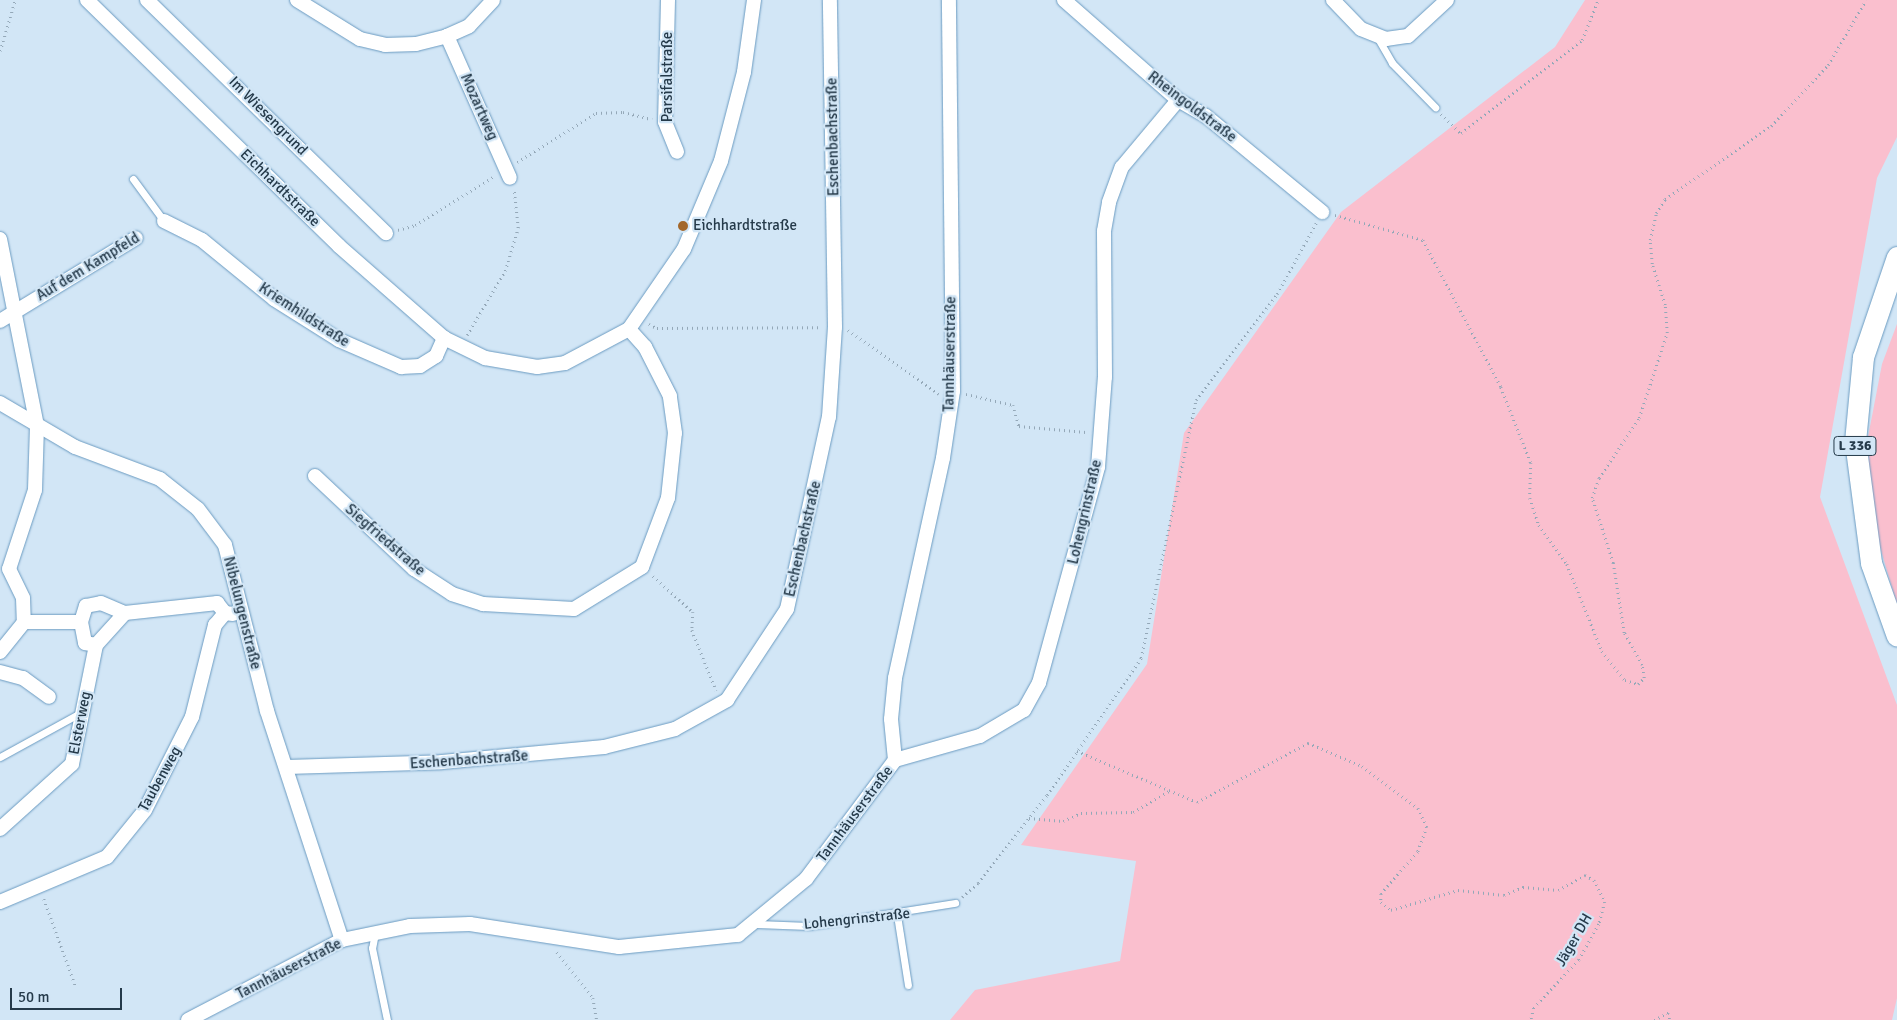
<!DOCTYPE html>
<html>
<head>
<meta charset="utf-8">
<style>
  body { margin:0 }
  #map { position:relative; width:1897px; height:1020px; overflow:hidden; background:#d2e6f6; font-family:Signika,sans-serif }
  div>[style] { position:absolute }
  .green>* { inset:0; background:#fabfce }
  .path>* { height:2.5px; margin-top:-1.25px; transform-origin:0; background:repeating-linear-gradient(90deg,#94a8b8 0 1px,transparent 0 5px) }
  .roads { filter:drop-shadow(0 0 1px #6b9bc1) drop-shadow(0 0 1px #6b9bc1) }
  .lane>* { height:7px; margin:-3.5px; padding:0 3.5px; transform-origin:3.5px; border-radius:3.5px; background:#fff }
  .street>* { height:14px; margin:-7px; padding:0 7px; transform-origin:7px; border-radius:7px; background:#fff }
  .primary>* { height:21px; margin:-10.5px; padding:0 10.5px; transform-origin:10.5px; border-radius:10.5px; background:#fff }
  .dots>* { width:14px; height:14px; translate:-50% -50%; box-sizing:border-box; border:2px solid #d2e6f6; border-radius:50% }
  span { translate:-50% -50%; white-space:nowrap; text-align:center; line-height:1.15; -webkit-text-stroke:4.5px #d2e6f6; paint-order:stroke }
  .shield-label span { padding:1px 4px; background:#d2e6f6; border:1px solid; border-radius:4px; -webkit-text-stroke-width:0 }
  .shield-label { font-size:14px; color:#253a4a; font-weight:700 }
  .street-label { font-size:15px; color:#253a4a }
  .poi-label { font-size:15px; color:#253a4a }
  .left { translate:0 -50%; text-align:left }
  .scale { position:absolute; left:10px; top:988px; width:112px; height:22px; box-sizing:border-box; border:2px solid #253a4a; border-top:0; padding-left:6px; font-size:15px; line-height:18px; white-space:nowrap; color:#253a4a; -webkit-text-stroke:4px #d2e6f6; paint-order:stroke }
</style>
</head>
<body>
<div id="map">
  <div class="green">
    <i style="clip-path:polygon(1585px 0,1897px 0,1897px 137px,1877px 178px,1820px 497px,1897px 705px,1897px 998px,1892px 1020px,950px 1020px,975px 990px,1120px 961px,1136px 861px,1021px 845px,1147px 664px,1184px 433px,1341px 212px,1555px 47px)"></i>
    <i style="clip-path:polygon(1897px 324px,1897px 605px,1869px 509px,1868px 437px,1882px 364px)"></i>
  </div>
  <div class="path">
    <i style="left:0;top:51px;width:53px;rotate:-73.6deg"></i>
    <i style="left:1441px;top:114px;width:28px;rotate:44deg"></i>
    <i style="left:1461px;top:133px;width:153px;rotate:-37.5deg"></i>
    <i style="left:1582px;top:40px;width:43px;rotate:-68.2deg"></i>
    <i style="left:517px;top:162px;width:93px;rotate:-31.8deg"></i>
    <i style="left:596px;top:113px;width:27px;rotate:-2deg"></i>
    <i style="left:623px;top:112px;width:30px;rotate:14deg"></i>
    <i style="left:1335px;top:215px;width:91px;rotate:15.9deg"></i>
    <i style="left:1423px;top:240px;width:166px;rotate:62deg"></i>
    <i style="left:1501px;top:387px;width:82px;rotate:68.5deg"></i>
    <i style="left:1531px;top:463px;width:35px;rotate:92deg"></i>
    <i style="left:1530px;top:498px;width:28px;rotate:72deg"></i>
    <i style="left:1539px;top:525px;width:48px;rotate:54.3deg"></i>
    <i style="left:1567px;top:564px;width:94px;rotate:68.1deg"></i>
    <i style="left:1602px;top:651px;width:37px;rotate:52deg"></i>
    <i style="left:1625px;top:680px;width:14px;rotate:17deg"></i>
    <i style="left:1638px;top:684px;width:8px;rotate:-45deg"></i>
    <i style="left:1644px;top:678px;width:13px;rotate:-99deg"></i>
    <i style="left:1642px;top:665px;width:37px;rotate:-119deg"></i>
    <i style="left:1624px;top:633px;width:71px;rotate:-98.9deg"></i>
    <i style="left:1613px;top:563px;width:68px;rotate:-107.9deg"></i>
    <i style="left:1592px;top:498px;width:21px;rotate:-71deg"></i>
    <i style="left:1599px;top:478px;width:72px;rotate:-56.3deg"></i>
    <i style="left:1639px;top:418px;width:89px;rotate:-71.8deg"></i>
    <i style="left:1667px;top:333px;width:28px;rotate:-94deg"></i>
    <i style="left:1665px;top:305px;width:43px;rotate:-107.6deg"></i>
    <i style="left:1652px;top:264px;width:24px;rotate:-95deg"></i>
    <i style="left:1650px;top:240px;width:28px;rotate:-77deg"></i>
    <i style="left:1656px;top:213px;width:17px;rotate:-57deg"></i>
    <i style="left:1665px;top:199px;width:129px;rotate:-34.6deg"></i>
    <i style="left:1771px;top:126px;width:83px;rotate:-46.9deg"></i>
    <i style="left:1828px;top:65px;width:75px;rotate:-59.7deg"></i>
    <i style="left:398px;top:230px;width:18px;rotate:-16deg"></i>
    <i style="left:415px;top:225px;width:92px;rotate:-31.6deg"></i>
    <i style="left:649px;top:324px;width:9px;rotate:27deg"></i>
    <i style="left:657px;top:328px;width:165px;rotate:-0.3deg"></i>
    <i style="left:848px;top:330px;width:111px;rotate:35.1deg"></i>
    <i style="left:467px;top:335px;width:74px;rotate:-59.3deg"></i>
    <i style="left:505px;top:271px;width:45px;rotate:-73.2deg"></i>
    <i style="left:518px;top:228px;width:37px;rotate:-96deg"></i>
    <i style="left:966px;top:394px;width:48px;rotate:13.2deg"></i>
    <i style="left:1013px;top:405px;width:22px;rotate:74deg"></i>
    <i style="left:1019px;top:426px;width:67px;rotate:5.1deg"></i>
    <i style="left:653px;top:576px;width:54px;rotate:42deg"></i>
    <i style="left:693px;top:612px;width:18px;rotate:93deg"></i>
    <i style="left:692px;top:630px;width:65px;rotate:68.2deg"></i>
    <i style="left:1077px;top:751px;width:130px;rotate:23deg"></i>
    <i style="left:1197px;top:802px;width:126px;rotate:-28deg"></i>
    <i style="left:1308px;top:743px;width:59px;rotate:23.1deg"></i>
    <i style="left:1362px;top:766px;width:70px;rotate:36.9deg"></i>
    <i style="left:1418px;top:808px;width:21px;rotate:65deg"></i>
    <i style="left:1427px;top:827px;width:27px;rotate:110deg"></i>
    <i style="left:1418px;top:852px;width:56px;rotate:131.4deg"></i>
    <i style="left:1381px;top:894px;width:8px;rotate:90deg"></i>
    <i style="left:1381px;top:902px;width:13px;rotate:39deg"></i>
    <i style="left:1391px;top:910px;width:70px;rotate:-16.6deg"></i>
    <i style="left:1458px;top:890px;width:46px;rotate:6.2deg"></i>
    <i style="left:1504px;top:895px;width:21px;rotate:-23deg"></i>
    <i style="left:1523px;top:887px;width:35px;rotate:5deg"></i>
    <i style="left:1558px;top:890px;width:31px;rotate:-29deg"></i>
    <i style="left:1585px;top:875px;width:10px;rotate:29deg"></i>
    <i style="left:1594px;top:880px;width:25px;rotate:63deg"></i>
    <i style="left:1605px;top:902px;width:23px;rotate:105deg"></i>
    <i style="left:1599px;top:924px;width:41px;rotate:119.1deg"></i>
    <i style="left:1579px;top:960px;width:66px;rotate:133.2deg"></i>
    <i style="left:1534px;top:1008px;width:12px;rotate:104deg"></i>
    <i style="left:1029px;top:818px;width:34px;rotate:5deg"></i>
    <i style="left:1063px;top:821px;width:20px;rotate:-24deg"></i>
    <i style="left:1081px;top:813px;width:52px;rotate:-1.1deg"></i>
    <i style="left:1133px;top:812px;width:42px;rotate:-30.3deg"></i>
    <i style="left:962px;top:897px;width:21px;rotate:-41deg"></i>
    <i style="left:978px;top:883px;width:112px;rotate:-51.9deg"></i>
    <i style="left:1047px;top:795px;width:166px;rotate:-55.5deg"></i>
    <i style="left:1141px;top:658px;width:264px;rotate:-78deg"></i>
    <i style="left:1196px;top:400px;width:133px;rotate:-52.6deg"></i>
    <i style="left:1277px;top:294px;width:81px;rotate:-61.2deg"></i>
    <i style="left:44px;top:899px;width:94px;rotate:70deg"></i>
    <i style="left:557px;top:952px;width:58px;rotate:52deg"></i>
    <i style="left:593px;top:998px;width:22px;rotate:80deg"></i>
    <i style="left:1654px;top:1020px;width:16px;rotate:-27deg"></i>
    <i style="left:1668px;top:1013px;width:7px;rotate:74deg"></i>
  </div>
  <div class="roads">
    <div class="lane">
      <i style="left:1376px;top:35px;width:32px;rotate:60deg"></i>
      <i style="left:1392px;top:63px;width:62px;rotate:45.7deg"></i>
      <i style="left:133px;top:179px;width:52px;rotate:53.6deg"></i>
      <i style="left:0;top:757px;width:94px;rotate:-28.8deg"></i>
      <i style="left:897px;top:915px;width:71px;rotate:81.1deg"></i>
      <i style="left:757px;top:924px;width:52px;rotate:2.2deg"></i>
      <i style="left:809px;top:926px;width:148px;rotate:-9deg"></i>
      <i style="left:375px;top:933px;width:15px;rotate:101deg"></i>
      <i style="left:372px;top:948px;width:74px;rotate:78.2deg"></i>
    </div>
    <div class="street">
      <i style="left:87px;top:0;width:352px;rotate:44.3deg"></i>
      <i style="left:339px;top:246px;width:140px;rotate:41.2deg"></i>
      <i style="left:444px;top:338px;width:46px;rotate:26deg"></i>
      <i style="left:485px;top:358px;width:53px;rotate:9.8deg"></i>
      <i style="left:537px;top:367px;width:28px;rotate:-8deg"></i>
      <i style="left:565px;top:363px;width:72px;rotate:-28deg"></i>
      <i style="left:629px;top:329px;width:97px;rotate:-55.5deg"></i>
      <i style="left:684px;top:249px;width:95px;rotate:-67.2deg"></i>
      <i style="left:721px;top:161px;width:92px;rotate:-75.5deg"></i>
      <i style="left:744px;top:72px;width:73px;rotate:-82.1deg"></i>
      <i style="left:147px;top:0;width:334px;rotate:44.3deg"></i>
      <i style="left:297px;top:0;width:74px;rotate:31.8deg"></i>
      <i style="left:360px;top:39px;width:26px;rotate:13deg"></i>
      <i style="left:385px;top:45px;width:31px;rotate:-2deg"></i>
      <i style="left:416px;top:44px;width:32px;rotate:-14deg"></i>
      <i style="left:447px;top:36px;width:24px;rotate:-24deg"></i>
      <i style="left:469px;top:26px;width:35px;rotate:-47deg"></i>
      <i style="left:668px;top:0;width:122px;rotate:91.4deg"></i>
      <i style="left:665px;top:122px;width:32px;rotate:68deg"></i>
      <i style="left:1064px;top:0;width:152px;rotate:41.3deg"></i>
      <i style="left:1178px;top:100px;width:32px;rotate:30deg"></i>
      <i style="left:1206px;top:116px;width:151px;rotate:39.6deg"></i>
      <i style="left:1333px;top:0;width:40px;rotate:46deg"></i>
      <i style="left:1361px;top:29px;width:27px;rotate:22deg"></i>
      <i style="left:1386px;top:39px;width:22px;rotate:-8deg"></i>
      <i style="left:1408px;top:36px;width:53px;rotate:-42.7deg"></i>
      <i style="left:447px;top:36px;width:155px;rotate:66.1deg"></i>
      <i style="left:164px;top:221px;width:42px;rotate:26.6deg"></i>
      <i style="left:202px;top:240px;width:93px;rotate:39.3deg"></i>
      <i style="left:274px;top:299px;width:77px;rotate:32.2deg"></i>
      <i style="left:339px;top:340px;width:68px;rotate:23.5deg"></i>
      <i style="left:401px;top:367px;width:19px;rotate:-3deg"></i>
      <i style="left:420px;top:366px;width:19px;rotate:-32deg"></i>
      <i style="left:436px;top:356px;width:20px;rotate:-66deg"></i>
      <i style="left:0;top:239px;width:191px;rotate:78.8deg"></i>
      <i style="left:37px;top:426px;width:64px;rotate:91.8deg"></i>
      <i style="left:35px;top:490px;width:83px;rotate:108.2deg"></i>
      <i style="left:9px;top:569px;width:32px;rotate:64deg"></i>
      <i style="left:23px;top:598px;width:24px;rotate:88deg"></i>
      <i style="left:0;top:321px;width:159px;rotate:-31.4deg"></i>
      <i style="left:0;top:403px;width:87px;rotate:30.4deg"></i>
      <i style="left:75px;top:447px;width:91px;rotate:20.6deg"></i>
      <i style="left:160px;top:479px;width:48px;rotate:38.3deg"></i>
      <i style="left:198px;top:509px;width:45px;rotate:53.1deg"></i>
      <i style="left:225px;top:545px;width:171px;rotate:75.8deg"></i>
      <i style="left:267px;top:711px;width:241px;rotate:71.9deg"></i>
      <i style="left:315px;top:476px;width:136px;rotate:43.2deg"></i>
      <i style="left:414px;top:569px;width:45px;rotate:33.3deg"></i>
      <i style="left:452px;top:594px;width:33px;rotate:18deg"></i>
      <i style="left:483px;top:604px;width:91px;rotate:3.1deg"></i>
      <i style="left:574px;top:609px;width:80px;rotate:-31.7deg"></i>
      <i style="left:642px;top:567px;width:74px;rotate:-69.4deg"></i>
      <i style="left:668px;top:498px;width:65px;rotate:-83.9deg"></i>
      <i style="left:675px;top:433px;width:37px;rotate:-98deg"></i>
      <i style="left:670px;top:396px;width:55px;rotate:-117deg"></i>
      <i style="left:645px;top:347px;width:24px;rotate:-132deg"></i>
      <i style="left:24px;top:622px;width:57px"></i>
      <i style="left:81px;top:622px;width:17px;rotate:-73deg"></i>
      <i style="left:86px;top:606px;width:15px;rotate:-11deg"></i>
      <i style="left:101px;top:603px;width:26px;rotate:23deg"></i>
      <i style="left:125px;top:613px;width:93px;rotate:-6.2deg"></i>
      <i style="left:217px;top:603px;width:13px;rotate:51deg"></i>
      <i style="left:225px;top:613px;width:8px;rotate:7deg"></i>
      <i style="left:81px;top:622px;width:21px;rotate:79deg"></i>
      <i style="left:85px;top:643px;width:11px;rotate:10deg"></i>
      <i style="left:96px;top:645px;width:43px;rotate:-47.8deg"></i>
      <i style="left:0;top:652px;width:38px;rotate:-51deg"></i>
      <i style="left:0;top:672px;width:24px;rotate:15deg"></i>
      <i style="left:23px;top:678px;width:32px;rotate:36deg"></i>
      <i style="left:895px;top:760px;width:88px;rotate:-15.8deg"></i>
      <i style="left:980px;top:736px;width:51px;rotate:-30.6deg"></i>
      <i style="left:1024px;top:710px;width:31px;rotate:-61deg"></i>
      <i style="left:1039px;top:683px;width:224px;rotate:-74.7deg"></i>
      <i style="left:1098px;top:467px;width:90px;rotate:-85.6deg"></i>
      <i style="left:1105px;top:377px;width:146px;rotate:-90.4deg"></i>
      <i style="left:1104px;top:231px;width:29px;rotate:-80deg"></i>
      <i style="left:1109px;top:202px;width:37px;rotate:-70deg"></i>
      <i style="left:1122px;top:167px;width:87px;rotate:-50.1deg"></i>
      <i style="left:287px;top:767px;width:155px;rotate:-1.8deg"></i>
      <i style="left:442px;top:762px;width:163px;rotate:-5.3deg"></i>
      <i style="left:604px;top:747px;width:73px;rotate:-14.2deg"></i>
      <i style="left:675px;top:729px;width:60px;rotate:-29.1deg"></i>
      <i style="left:727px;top:700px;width:109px;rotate:-56.6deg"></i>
      <i style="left:787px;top:609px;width:197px;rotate:-77.7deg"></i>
      <i style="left:829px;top:417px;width:90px;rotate:-86.2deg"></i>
      <i style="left:835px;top:327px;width:327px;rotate:-90.9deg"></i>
      <i style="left:0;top:829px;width:97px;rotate:-42.1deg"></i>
      <i style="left:72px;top:764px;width:121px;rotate:-78.6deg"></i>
      <i style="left:0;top:902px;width:116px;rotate:-22.8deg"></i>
      <i style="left:107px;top:857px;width:60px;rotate:-51deg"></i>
      <i style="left:145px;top:810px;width:104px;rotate:-63.2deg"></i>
      <i style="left:192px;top:717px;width:95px;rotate:-76deg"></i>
      <i style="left:215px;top:625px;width:16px;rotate:-50deg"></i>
      <i style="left:188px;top:1020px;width:174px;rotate:-27.5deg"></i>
      <i style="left:342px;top:940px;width:69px;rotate:-11.6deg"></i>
      <i style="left:410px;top:926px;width:60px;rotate:-1.9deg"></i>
      <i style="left:470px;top:924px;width:151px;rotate:8.8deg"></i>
      <i style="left:619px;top:947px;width:120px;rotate:-5.8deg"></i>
      <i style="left:738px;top:935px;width:88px;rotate:-39.5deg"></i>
      <i style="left:806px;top:879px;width:149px;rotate:-53.2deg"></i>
      <i style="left:895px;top:760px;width:41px;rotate:-95.6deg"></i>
      <i style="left:891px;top:719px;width:41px;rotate:-84.4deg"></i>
      <i style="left:895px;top:678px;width:225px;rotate:-77.7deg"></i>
      <i style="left:943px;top:458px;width:68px;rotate:-81.5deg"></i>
      <i style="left:953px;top:391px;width:391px;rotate:-90.6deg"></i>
    </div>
    <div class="primary">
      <i style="left:1897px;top:257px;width:106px;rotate:108.8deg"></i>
      <i style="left:1863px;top:357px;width:84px;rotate:95.4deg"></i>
      <i style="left:1855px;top:441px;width:123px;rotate:82.5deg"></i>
      <i style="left:1871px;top:563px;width:77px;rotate:70.4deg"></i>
    </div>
  </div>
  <div class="dots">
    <i style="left:683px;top:226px;background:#a3672a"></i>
  </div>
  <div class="shield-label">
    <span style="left:1855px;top:446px">L 336</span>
  </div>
  <div class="street-label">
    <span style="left:668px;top:77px;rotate:-90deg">Parsifalstraße</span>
    <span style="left:479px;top:107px;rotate:66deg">Mozartweg</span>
    <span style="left:1192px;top:107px;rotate:37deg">Rheingoldstraße</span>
    <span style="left:268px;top:116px;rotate:45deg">Im Wiesengrund</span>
    <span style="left:833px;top:137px;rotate:-91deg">Eschenbachstraße</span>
    <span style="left:280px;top:188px;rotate:44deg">Eichhardtstraße</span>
    <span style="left:88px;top:267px;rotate:-31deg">Auf dem Kampfeld</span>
    <span style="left:304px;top:315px;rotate:33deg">Kriemhildstraße</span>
    <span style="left:950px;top:354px;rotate:-89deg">Tannhäuserstraße</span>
    <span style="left:1085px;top:512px;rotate:-77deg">Lohengrinstraße</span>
    <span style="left:803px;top:539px;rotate:-77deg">Eschenbachstraße</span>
    <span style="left:385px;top:540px;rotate:41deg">Siegfriedstraße</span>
    <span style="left:242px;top:613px;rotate:76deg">Nibelungenstraße</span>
    <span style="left:80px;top:723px;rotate:-79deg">Elsterweg</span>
    <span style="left:469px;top:760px;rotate:-4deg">Eschenbachstraße</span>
    <span style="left:160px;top:779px;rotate:-61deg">Taubenweg</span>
    <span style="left:855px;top:814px;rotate:-53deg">Tannhäuserstraße</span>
    <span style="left:857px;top:919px;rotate:-6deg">Lohengrinstraße</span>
    <span style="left:1574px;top:940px;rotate:-60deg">Jäger DH</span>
    <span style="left:289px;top:969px;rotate:-27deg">Tannhäuserstraße</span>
  </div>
  <div class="poi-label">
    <span class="left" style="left:693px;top:226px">Eichhardtstraße</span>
  </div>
  <div class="scale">50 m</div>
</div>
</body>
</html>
